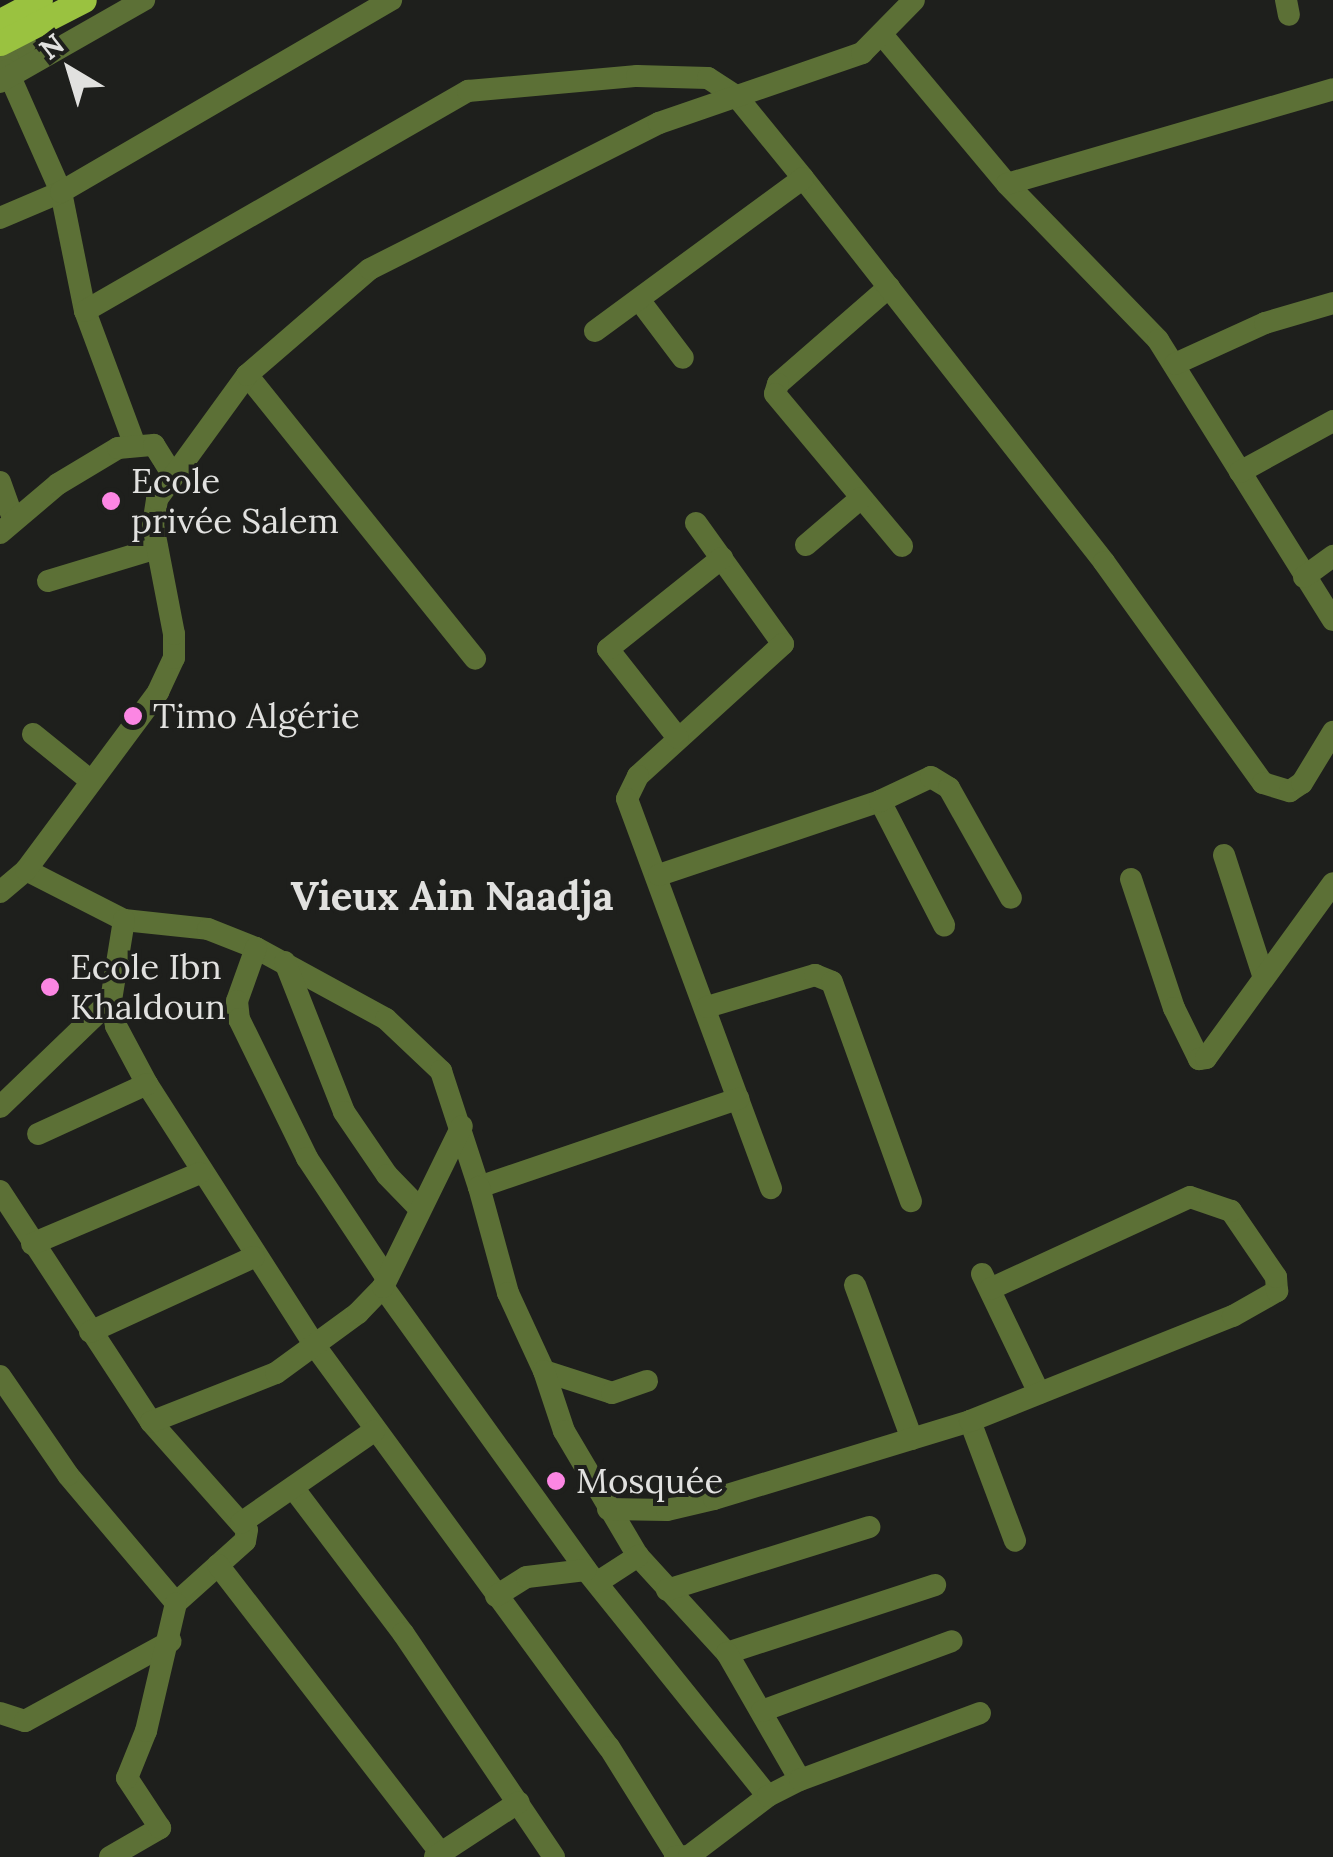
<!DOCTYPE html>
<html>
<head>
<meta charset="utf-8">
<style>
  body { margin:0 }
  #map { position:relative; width:1333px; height:1857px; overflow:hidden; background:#1e1f1c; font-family:Lora,serif }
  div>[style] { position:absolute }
  .minor>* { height:22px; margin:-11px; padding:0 11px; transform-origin:11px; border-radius:11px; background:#5c7036 }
  .major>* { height:25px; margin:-12.5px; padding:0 12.5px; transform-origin:12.5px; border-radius:12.5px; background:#9ac240 }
  .dots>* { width:28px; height:28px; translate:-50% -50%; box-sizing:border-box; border:5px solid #1e1f1c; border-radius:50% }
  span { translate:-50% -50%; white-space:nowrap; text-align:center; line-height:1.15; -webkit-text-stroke:8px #1e1f1c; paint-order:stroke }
  .poi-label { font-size:35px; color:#e1e1df }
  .left { translate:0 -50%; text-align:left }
  .quarter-label { font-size:40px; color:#e1e1df; font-weight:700 }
  .north { position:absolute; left:20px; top:20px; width:100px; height:100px; -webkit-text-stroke:8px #1e1f1c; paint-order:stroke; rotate:322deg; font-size:28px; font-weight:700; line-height:40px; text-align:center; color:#e1e1df }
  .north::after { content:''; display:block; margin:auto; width:35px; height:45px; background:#e1e1df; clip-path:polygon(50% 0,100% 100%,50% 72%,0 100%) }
</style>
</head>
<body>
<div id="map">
  <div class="minor">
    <i style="left:1286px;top:0;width:15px;rotate:79deg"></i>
    <i style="left:23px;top:32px;width:12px;rotate:81deg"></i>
    <i style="left:25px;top:44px;width:23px;rotate:137deg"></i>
    <i style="left:8px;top:60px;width:10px;rotate:96deg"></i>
    <i style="left:7px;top:70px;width:133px;rotate:66.1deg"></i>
    <i style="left:61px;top:192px;width:121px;rotate:78.6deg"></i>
    <i style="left:85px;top:311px;width:141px;rotate:69.6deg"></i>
    <i style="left:884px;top:37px;width:192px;rotate:50.1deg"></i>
    <i style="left:1007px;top:184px;width:217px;rotate:45.9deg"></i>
    <i style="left:1158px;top:340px;width:330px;rotate:58deg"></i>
    <i style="left:0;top:82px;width:166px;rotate:-29.7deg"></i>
    <i style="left:1007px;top:184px;width:340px;rotate:-16.2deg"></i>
    <i style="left:0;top:218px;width:66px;rotate:-23.1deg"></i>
    <i style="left:61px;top:192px;width:382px;rotate:-30.2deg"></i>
    <i style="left:889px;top:287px;width:147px;rotate:138.9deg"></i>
    <i style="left:778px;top:384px;width:10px;rotate:107deg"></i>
    <i style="left:775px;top:394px;width:198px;rotate:50.1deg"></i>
    <i style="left:640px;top:301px;width:71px;rotate:53deg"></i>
    <i style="left:85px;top:311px;width:442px;rotate:-29.9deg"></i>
    <i style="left:468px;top:91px;width:170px;rotate:-5.1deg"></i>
    <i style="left:637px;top:76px;width:71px;rotate:1.6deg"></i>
    <i style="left:708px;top:78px;width:35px;rotate:33deg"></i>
    <i style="left:737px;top:97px;width:104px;rotate:50.8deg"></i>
    <i style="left:803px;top:178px;width:488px;rotate:51.9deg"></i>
    <i style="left:1104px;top:562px;width:272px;rotate:54.3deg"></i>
    <i style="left:1263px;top:783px;width:28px;rotate:17deg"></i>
    <i style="left:1290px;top:791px;width:14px;rotate:-34deg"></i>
    <i style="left:1302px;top:783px;width:60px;rotate:-58.7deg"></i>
    <i style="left:595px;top:331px;width:258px;rotate:-36.3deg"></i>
    <i style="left:1175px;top:364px;width:99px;rotate:-24.5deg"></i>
    <i style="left:1265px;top:323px;width:71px;rotate:-16.4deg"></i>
    <i style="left:247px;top:375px;width:364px;rotate:51.2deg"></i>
    <i style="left:1240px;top:472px;width:106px;rotate:-28.7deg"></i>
    <i style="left:0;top:482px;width:41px;rotate:70.3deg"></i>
    <i style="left:696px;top:523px;width:149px;rotate:54.3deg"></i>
    <i style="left:783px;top:644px;width:196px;rotate:137.7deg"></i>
    <i style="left:638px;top:776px;width:25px;rotate:116deg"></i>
    <i style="left:627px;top:799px;width:415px;rotate:69.7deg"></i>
    <i style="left:0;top:533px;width:76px;rotate:-40.2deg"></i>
    <i style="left:58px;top:484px;width:70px;rotate:-31deg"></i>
    <i style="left:118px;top:448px;width:36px;rotate:-5deg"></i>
    <i style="left:154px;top:445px;width:36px;rotate:58deg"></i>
    <i style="left:806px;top:545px;width:72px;rotate:-40.5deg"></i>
    <i style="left:1304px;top:577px;width:36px;rotate:-36deg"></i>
    <i style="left:48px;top:581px;width:114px;rotate:-16.8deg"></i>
    <i style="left:33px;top:734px;width:75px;rotate:39deg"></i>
    <i style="left:678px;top:738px;width:113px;rotate:-128.2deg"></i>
    <i style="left:608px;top:649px;width:146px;rotate:-38.6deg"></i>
    <i style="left:880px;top:801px;width:140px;rotate:62.7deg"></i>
    <i style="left:1224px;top:855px;width:126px;rotate:72deg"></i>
    <i style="left:26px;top:870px;width:110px;rotate:27deg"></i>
    <i style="left:124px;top:920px;width:84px;rotate:6.1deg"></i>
    <i style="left:208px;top:929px;width:52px;rotate:21.6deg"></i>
    <i style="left:256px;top:948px;width:148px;rotate:28.6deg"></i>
    <i style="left:386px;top:1019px;width:76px;rotate:43.4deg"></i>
    <i style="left:441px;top:1071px;width:122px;rotate:71.9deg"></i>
    <i style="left:479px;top:1187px;width:274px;rotate:-18.8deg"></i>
    <i style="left:659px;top:875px;width:233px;rotate:-18.5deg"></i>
    <i style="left:880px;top:801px;width:56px;rotate:-25.2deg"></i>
    <i style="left:931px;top:777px;width:21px;rotate:31deg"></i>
    <i style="left:949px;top:788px;width:126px;rotate:60.6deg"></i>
    <i style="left:1131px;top:879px;width:136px;rotate:71.6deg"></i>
    <i style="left:1174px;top:1008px;width:57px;rotate:63.9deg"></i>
    <i style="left:1199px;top:1059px;width:7px;rotate:-8deg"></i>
    <i style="left:1206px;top:1058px;width:216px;rotate:-54deg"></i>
    <i style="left:0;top:892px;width:34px;rotate:-40deg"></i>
    <i style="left:26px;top:870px;width:222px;rotate:-53.4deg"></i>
    <i style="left:158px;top:692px;width:38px;rotate:-65deg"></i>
    <i style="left:174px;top:658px;width:24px;rotate:-90deg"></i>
    <i style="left:174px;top:634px;width:111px;rotate:-100.9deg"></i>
    <i style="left:153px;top:525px;width:26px;rotate:-81deg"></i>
    <i style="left:157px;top:499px;width:153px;rotate:-54deg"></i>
    <i style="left:247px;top:375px;width:162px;rotate:-40.8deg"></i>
    <i style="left:370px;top:269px;width:324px;rotate:-26.8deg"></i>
    <i style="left:659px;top:123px;width:215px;rotate:-19deg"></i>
    <i style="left:862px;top:53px;width:74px;rotate:-45.5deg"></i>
    <i style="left:124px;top:920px;width:81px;rotate:99.2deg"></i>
    <i style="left:111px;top:1000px;width:26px;rotate:79deg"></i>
    <i style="left:116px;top:1026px;width:66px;rotate:61.9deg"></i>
    <i style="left:147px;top:1084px;width:311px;rotate:57.3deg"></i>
    <i style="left:315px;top:1346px;width:497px;rotate:53.8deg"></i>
    <i style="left:609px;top:1747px;width:128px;rotate:58deg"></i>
    <i style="left:256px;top:948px;width:56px;rotate:109.7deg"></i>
    <i style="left:237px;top:1001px;width:18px;rotate:84deg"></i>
    <i style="left:239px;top:1019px;width:155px;rotate:63.9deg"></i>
    <i style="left:307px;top:1158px;width:143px;rotate:56.4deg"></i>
    <i style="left:285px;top:962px;width:161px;rotate:68.5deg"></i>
    <i style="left:344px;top:1112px;width:76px;rotate:55.7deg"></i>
    <i style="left:387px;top:1175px;width:47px;rotate:45.9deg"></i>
    <i style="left:707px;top:1007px;width:113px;rotate:-16.5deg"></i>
    <i style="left:815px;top:975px;width:18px;rotate:22deg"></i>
    <i style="left:832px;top:982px;width:233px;rotate:70.2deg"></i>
    <i style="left:0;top:1107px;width:154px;rotate:-43.9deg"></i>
    <i style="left:38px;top:1134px;width:120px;rotate:-24.6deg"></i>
    <i style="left:479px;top:1187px;width:110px;rotate:74.7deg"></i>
    <i style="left:508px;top:1293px;width:86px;rotate:65.2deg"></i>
    <i style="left:544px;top:1371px;width:71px;rotate:17.9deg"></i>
    <i style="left:612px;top:1393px;width:37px;rotate:-19deg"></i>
    <i style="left:0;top:1191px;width:276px;rotate:56.8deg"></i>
    <i style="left:151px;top:1422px;width:144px;rotate:48.4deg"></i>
    <i style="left:247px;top:1530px;width:11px;rotate:100deg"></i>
    <i style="left:245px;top:1541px;width:93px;rotate:138.1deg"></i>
    <i style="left:176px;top:1603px;width:167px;rotate:-130.2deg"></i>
    <i style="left:68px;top:1475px;width:120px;rotate:-124.5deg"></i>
    <i style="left:32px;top:1244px;width:182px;rotate:-22.9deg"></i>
    <i style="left:982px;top:1274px;width:132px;rotate:64.4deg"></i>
    <i style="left:855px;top:1285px;width:164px;rotate:69.7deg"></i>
    <i style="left:383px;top:1287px;width:348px;rotate:54.3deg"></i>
    <i style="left:586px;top:1570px;width:290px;rotate:51.2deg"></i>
    <i style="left:90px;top:1332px;width:180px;rotate:-24.6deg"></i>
    <i style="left:544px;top:1371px;width:63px;rotate:71.6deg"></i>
    <i style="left:564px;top:1431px;width:145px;rotate:59.4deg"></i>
    <i style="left:638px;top:1556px;width:132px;rotate:47.5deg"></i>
    <i style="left:727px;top:1653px;width:219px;rotate:-18.1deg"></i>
    <i style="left:970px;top:1421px;width:128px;rotate:69.4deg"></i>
    <i style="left:151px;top:1422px;width:134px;rotate:-21.4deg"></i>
    <i style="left:276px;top:1373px;width:102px;rotate:-36.2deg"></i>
    <i style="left:358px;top:1313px;width:36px;rotate:-46deg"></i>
    <i style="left:383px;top:1287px;width:179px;rotate:-63.9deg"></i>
    <i style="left:294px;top:1489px;width:181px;rotate:52.9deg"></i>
    <i style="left:403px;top:1633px;width:270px;rotate:56deg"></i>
    <i style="left:608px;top:1509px;width:59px;rotate:1deg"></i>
    <i style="left:667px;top:1510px;width:48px;rotate:-13.2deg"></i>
    <i style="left:714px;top:1499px;width:268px;rotate:-16.9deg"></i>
    <i style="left:970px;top:1421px;width:283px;rotate:-21.8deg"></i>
    <i style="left:1233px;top:1316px;width:51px;rotate:-29.6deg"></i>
    <i style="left:1277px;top:1291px;width:14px;rotate:-94deg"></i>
    <i style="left:1276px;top:1277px;width:80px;rotate:-124.3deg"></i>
    <i style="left:1231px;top:1211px;width:43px;rotate:-161.1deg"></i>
    <i style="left:1190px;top:1197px;width:220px;rotate:155.3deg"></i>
    <i style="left:241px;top:1523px;width:162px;rotate:-34.7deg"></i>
    <i style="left:218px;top:1565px;width:369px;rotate:52.3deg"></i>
    <i style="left:598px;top:1582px;width:48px;rotate:-33deg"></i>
    <i style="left:667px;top:1590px;width:212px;rotate:-17.3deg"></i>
    <i style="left:496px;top:1596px;width:36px;rotate:-32deg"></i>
    <i style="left:527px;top:1577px;width:59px;rotate:-6.8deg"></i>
    <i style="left:727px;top:1653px;width:146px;rotate:60.1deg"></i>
    <i style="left:762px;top:1711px;width:202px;rotate:-20.2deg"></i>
    <i style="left:0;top:1713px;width:26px;rotate:18deg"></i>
    <i style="left:25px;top:1721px;width:166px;rotate:-28.7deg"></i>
    <i style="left:110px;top:1857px;width:58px;rotate:-30.1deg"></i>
    <i style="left:160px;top:1828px;width:60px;rotate:-123.4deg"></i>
    <i style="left:127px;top:1778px;width:51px;rotate:-68deg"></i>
    <i style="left:146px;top:1731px;width:131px;rotate:-76.8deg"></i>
    <i style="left:435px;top:1857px;width:100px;rotate:-33.2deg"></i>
    <i style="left:675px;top:1857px;width:14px;rotate:-4deg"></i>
    <i style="left:689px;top:1856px;width:99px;rotate:-37.2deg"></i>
    <i style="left:768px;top:1796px;width:36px;rotate:-27deg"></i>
    <i style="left:800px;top:1780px;width:192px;rotate:-20.4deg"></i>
  </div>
  <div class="major">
    <i style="left:0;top:21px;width:45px;rotate:-27.7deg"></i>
    <i style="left:0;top:43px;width:94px;rotate:-27.1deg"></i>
  </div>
  <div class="dots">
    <i style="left:111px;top:501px;background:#fc86e3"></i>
    <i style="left:133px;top:716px;background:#fc86e3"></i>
    <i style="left:50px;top:987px;background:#fc86e3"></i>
    <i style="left:556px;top:1481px;background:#fc86e3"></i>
  </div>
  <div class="poi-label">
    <span class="left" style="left:131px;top:501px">Ecole<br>privée Salem</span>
    <span class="left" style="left:153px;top:716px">Timo Algérie</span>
    <span class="left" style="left:70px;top:987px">Ecole Ibn<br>Khaldoun</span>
    <span class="left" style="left:576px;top:1481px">Mosquée</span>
  </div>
  <div class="quarter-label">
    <span style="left:452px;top:896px">Vieux Ain Naadja</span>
  </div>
  <div class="north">N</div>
</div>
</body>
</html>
